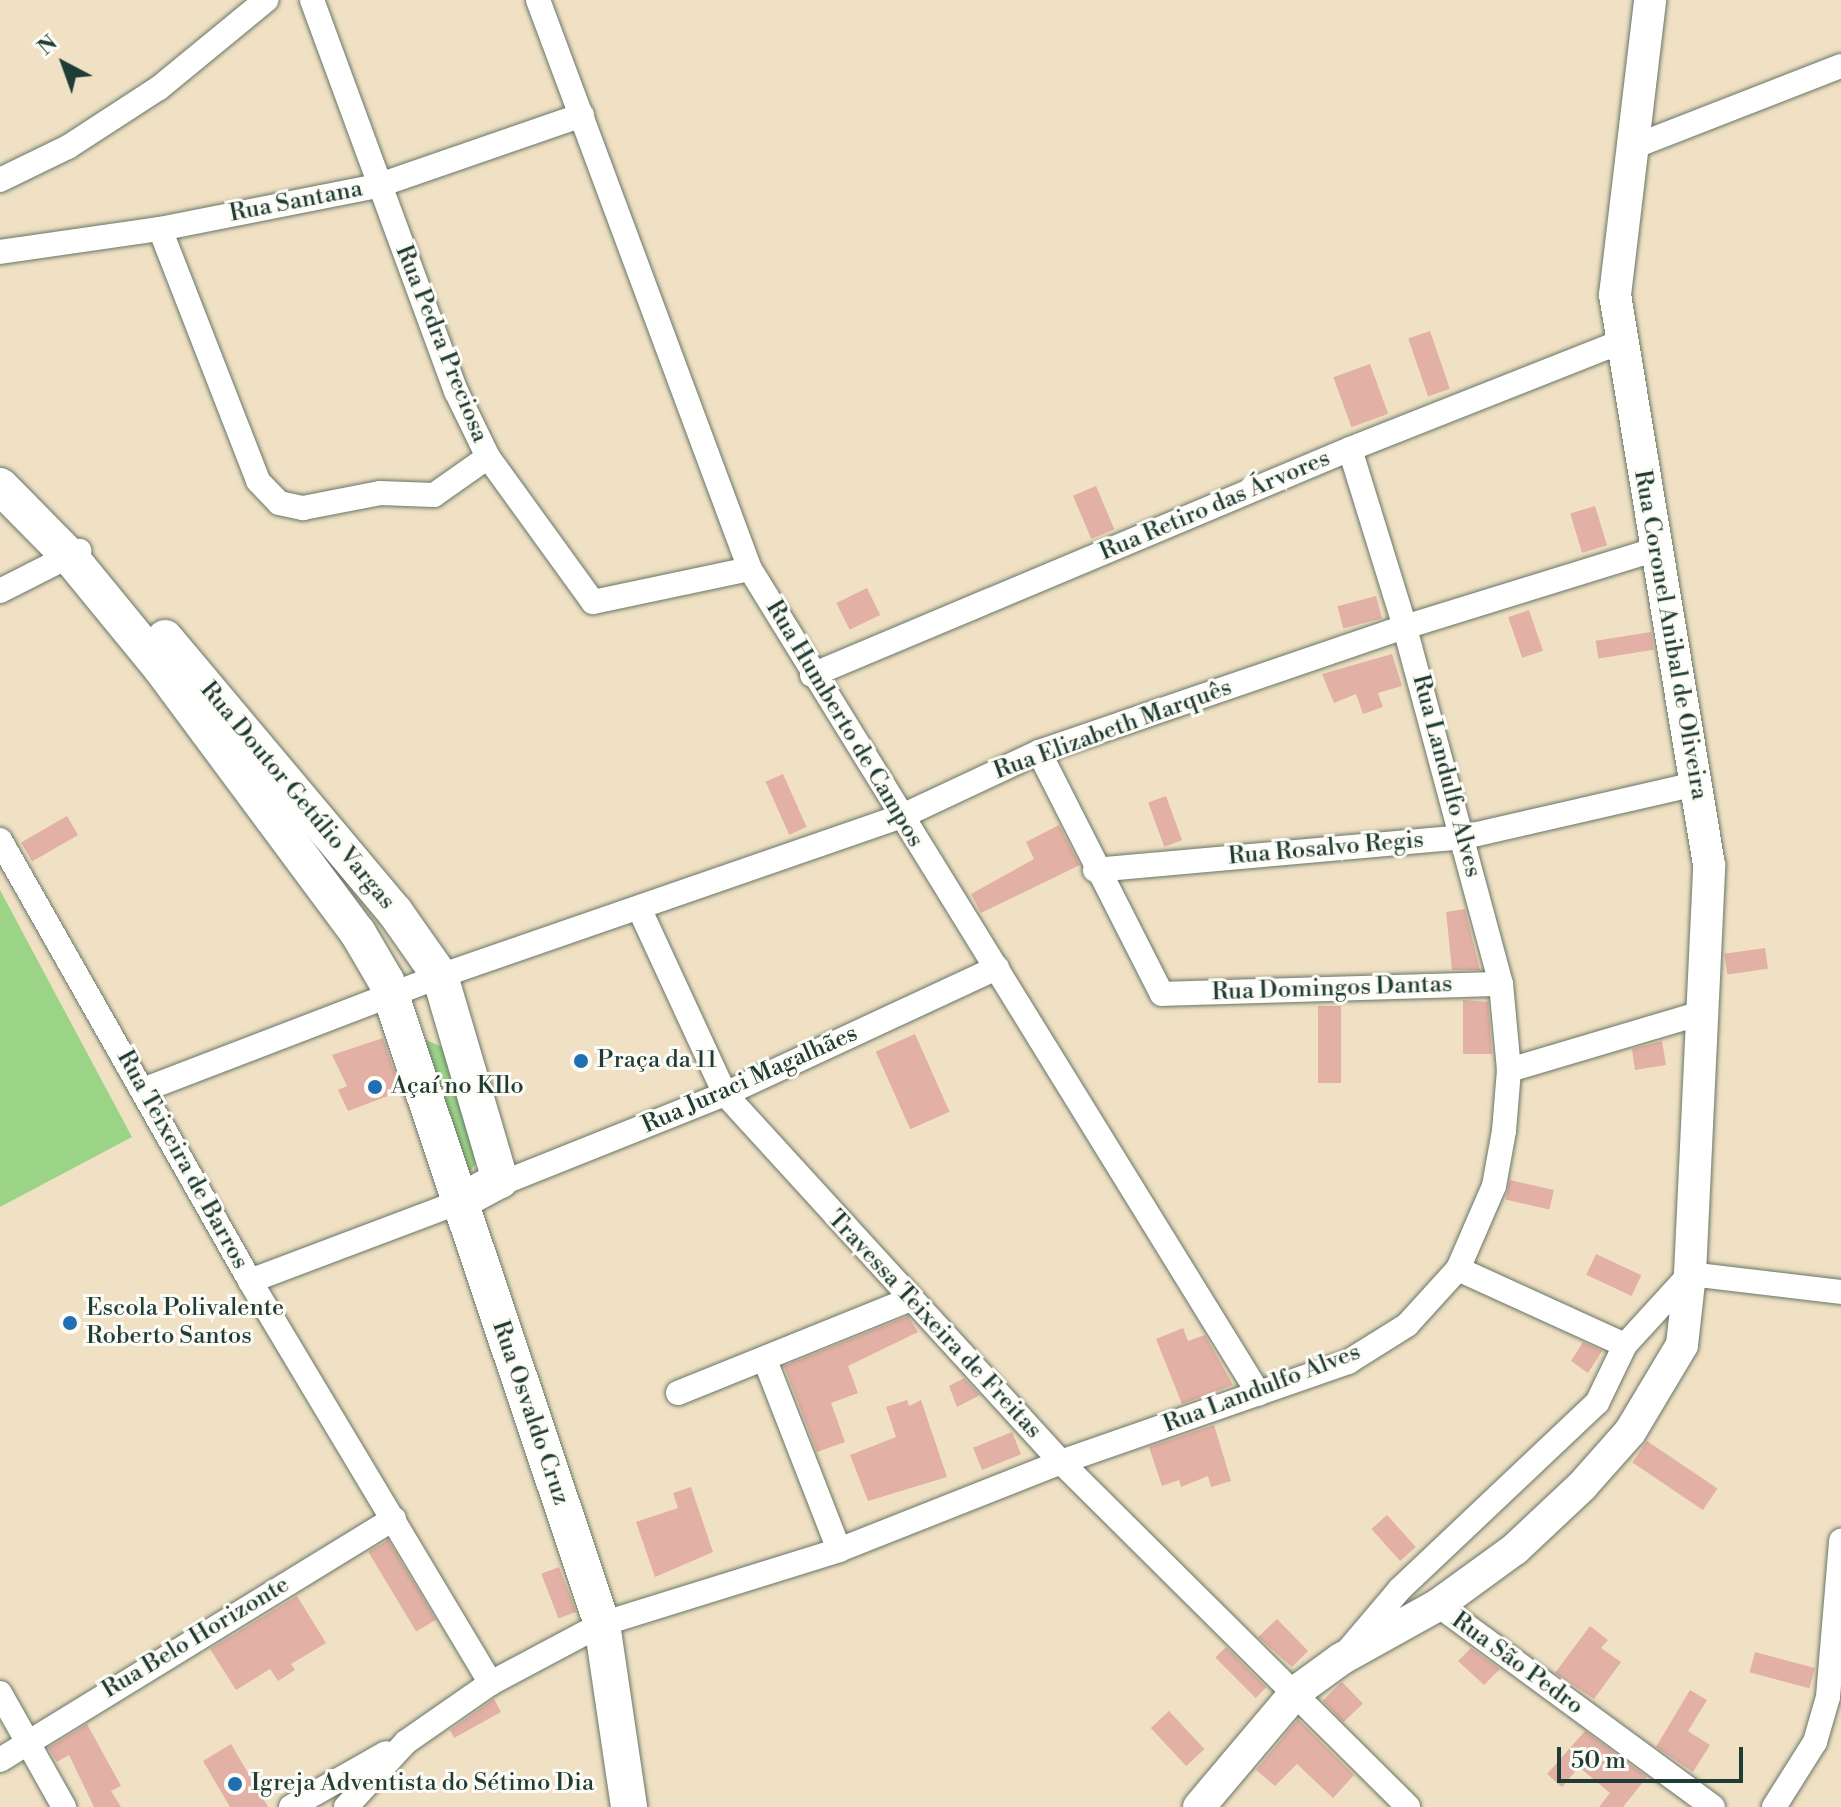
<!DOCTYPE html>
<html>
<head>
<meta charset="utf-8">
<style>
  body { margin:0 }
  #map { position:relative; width:1841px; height:1807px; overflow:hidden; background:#f0e1c4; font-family:"Libre Bodoni",serif }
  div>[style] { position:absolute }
  .green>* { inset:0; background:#9cd487 }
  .building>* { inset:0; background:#e2b0a4; transform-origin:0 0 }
  .roads { filter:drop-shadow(0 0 2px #687666) drop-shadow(0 0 2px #687666) }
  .minor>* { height:24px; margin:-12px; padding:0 12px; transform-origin:12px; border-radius:12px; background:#fff }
  .tertiary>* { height:32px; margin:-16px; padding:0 16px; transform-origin:16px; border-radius:16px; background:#fff }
  .secondary>* { height:36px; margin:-18px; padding:0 18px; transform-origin:18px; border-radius:18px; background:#fff }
  .dots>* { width:22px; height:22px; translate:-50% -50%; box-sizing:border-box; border:4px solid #fdfcf7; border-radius:50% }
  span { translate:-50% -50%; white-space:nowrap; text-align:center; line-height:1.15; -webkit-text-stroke:6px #fdfcf7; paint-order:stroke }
  .street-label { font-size:24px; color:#1f3d34 }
  .poi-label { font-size:24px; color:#1f3d34 }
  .left { translate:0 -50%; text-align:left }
  .north { position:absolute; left:24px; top:24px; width:80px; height:80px; -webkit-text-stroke:6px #fdfcf7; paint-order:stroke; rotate:319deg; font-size:22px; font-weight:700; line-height:32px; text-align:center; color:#1f3d34 }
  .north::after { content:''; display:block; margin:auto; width:28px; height:36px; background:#1f3d34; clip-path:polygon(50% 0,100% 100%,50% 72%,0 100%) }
  .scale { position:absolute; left:1557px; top:1747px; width:186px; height:36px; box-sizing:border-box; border:4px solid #1f3d34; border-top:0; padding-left:10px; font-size:24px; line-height:28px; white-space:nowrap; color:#1f3d34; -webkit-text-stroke:6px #fdfcf7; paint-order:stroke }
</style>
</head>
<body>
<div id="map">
  <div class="green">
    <i style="clip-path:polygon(0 890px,132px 1137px,0 1207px)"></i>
    <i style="clip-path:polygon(422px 1038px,444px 1048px,477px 1162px,466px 1177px)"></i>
  </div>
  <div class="building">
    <i style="left:1430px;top:331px;width:61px;height:23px;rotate:71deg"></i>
    <i style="left:1370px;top:364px;width:53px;height:39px;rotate:70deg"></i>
    <i style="left:1096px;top:486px;width:47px;height:25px;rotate:67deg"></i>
    <i style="left:1595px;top:506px;width:41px;height:26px;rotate:73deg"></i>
    <i style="left:867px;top:588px;width:30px;height:34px;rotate:64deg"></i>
    <i style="left:1376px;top:596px;width:23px;height:40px;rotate:75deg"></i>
    <i style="left:1529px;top:610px;width:43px;height:22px;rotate:71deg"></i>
    <i style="left:1651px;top:632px;width:18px;height:56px;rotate:81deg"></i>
    <i style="clip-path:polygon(1392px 654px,1402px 686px,1378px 693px,1383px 707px,1363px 714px,1356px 694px,1334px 703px,1322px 674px)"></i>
    <i style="left:783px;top:774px;width:58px;height:19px;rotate:66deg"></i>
    <i style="left:1166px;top:796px;width:47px;height:19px;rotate:70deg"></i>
    <i style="left:67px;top:816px;width:22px;height:53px;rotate:60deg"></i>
    <i style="clip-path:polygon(1059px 825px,1080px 865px,981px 913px,971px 894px,1034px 859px,1026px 842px)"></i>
    <i style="clip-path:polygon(1465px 909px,1480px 970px,1452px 970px,1446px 912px)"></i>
    <i style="left:1765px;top:948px;width:21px;height:41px;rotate:82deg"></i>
    <i style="clip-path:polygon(1463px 1000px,1488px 1002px,1492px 1054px,1463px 1054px)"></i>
    <i style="left:1318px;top:1006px;width:23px;height:77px"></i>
    <i style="left:915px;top:1034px;width:85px;height:43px;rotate:66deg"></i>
    <i style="clip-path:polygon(383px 1038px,401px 1091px,348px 1111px,338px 1090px,347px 1086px,332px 1055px)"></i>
    <i style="clip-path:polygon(1662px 1041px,1666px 1065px,1635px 1070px,1632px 1049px)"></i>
    <i style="left:1510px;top:1180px;width:45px;height:20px;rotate:13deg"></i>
    <i style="left:1596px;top:1254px;width:50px;height:23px;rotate:25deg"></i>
    <i style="clip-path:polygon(908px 1316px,918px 1332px,848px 1366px,858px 1393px,831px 1403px,845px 1442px,817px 1452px,784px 1366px)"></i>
    <i style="clip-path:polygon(1183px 1328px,1188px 1341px,1205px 1335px,1233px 1385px,1182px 1404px,1156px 1339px)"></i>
    <i style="clip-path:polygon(1583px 1342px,1602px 1351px,1588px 1373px,1571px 1361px)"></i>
    <i style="clip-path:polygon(964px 1378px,980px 1395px,957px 1407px,949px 1386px)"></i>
    <i style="clip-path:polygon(907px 1400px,909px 1406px,921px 1400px,947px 1477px,868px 1501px,850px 1455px,896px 1437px,886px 1407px)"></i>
    <i style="clip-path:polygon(1214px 1425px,1231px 1481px,1211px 1487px,1208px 1476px,1181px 1487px,1179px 1480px,1162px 1486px,1149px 1447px)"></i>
    <i style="left:1012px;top:1432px;width:24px;height:42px;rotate:68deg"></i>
    <i style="left:1647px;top:1441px;width:85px;height:26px;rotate:34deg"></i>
    <i style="clip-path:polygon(691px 1487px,713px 1552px,655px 1577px,636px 1522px,678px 1508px,673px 1493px)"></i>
    <i style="left:1387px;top:1515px;width:43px;height:21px;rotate:48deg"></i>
    <i style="left:388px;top:1540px;width:93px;height:23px;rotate:59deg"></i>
    <i style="left:559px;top:1567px;width:48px;height:19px;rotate:69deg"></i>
    <i style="clip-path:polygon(297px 1596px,326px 1643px,291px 1664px,295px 1670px,278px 1681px,270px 1669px,236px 1690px,210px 1649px)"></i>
    <i style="clip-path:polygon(1277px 1619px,1308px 1651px,1292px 1667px,1258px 1637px)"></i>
    <i style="clip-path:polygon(1590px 1626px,1608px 1640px,1601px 1648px,1621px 1662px,1594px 1699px,1555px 1673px)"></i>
    <i style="left:1226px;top:1647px;width:57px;height:15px;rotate:45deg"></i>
    <i style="clip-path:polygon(1471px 1648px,1500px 1669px,1484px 1685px,1458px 1661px)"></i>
    <i style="left:1755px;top:1652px;width:62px;height:21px;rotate:15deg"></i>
    <i style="left:1342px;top:1682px;width:30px;height:27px;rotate:46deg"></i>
    <i style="clip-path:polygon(1690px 1690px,1707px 1700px,1688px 1731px,1710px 1745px,1693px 1772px,1656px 1747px)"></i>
    <i style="clip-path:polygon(494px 1699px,501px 1712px,454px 1738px,450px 1730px)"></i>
    <i style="left:1169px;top:1711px;width:52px;height:25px;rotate:47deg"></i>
    <i style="clip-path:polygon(1298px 1719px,1354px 1775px,1333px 1798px,1297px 1764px,1275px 1786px,1256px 1770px)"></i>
    <i style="clip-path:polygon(87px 1724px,121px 1786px,111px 1791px,121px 1807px,94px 1807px,69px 1755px,57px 1762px,48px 1748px)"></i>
    <i style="clip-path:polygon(1585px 1731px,1647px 1777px,1623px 1807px,1599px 1807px,1610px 1793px,1579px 1767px,1562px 1787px,1547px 1774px)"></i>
    <i style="clip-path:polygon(231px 1744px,268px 1807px,230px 1807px,203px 1761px)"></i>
  </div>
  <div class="roads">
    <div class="minor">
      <i style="left:312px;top:0;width:417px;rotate:69.8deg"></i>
      <i style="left:456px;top:391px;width:73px;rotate:64.1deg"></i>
      <i style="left:488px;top:457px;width:179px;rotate:54.1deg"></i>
      <i style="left:593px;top:602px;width:160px;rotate:-11.9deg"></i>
      <i style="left:538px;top:0;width:607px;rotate:69.57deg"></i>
      <i style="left:750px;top:569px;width:969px;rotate:58.33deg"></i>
      <i style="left:1633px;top:147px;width:223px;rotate:-21.3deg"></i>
      <i style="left:0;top:180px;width:76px;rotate:-25.9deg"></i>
      <i style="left:68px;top:147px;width:108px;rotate:-33deg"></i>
      <i style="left:159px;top:88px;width:139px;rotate:-39.4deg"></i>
      <i style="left:160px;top:229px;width:270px;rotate:68.7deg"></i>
      <i style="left:258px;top:481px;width:30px;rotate:46deg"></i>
      <i style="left:279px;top:503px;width:25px;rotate:12deg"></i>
      <i style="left:303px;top:508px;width:78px;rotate:-11deg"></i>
      <i style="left:380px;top:493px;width:54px;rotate:2.1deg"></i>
      <i style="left:434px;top:495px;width:66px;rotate:-35.1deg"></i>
      <i style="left:0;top:252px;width:162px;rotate:-8.2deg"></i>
      <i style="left:160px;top:229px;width:221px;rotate:-11.2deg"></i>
      <i style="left:377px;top:186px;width:217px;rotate:-19.1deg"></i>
      <i style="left:0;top:591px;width:89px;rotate:-26.9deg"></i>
      <i style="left:812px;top:675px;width:584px;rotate:-22.79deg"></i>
      <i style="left:1350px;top:449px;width:290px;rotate:-21.6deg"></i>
      <i style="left:1039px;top:752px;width:271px;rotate:63.1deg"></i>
      <i style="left:1162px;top:994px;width:339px;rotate:-1.7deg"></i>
      <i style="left:0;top:840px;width:507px;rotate:60.45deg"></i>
      <i style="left:250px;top:1281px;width:469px;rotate:59.1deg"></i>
      <i style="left:1095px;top:870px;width:370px;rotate:-5.1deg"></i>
      <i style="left:1464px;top:837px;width:238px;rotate:-12.9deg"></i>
      <i style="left:639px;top:908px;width:205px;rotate:65.2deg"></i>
      <i style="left:725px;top:1094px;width:498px;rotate:47.6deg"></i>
      <i style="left:1061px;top:1462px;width:489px;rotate:44.8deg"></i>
      <i style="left:1509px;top:1070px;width:201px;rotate:-16.5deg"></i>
      <i style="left:143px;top:1090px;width:318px;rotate:-21deg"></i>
      <i style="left:440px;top:976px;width:487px;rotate:-19.1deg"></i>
      <i style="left:900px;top:817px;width:153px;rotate:-25.1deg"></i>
      <i style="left:1039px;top:752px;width:387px;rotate:-18.9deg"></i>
      <i style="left:1405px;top:627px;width:264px;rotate:-17.2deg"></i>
      <i style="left:500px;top:1184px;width:242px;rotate:-21.8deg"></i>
      <i style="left:725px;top:1094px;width:300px;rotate:-24.9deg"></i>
      <i style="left:1458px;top:1269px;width:183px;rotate:24.5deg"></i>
      <i style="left:250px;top:1281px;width:223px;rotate:-20.7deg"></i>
      <i style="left:765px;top:1360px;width:204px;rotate:68.7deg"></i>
      <i style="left:678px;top:1393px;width:248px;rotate:-22deg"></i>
      <i style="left:1438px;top:1605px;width:341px;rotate:36.3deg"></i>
      <i style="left:1350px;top:1648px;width:77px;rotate:-49.7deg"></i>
      <i style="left:1400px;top:1589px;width:271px;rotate:-43.4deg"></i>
      <i style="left:1597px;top:1403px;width:64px;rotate:-64.2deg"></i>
      <i style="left:1625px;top:1345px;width:96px;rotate:-47.5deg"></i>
      <i style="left:1690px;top:1274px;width:152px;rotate:6.8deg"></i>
      <i style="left:0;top:1693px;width:131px;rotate:60.7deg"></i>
      <i style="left:0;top:1760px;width:462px;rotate:-31.5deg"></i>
      <i style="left:291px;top:1807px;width:109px;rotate:-29.6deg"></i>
      <i style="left:346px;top:1807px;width:88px;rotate:-47.3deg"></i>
      <i style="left:406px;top:1742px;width:103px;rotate:-34.8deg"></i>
      <i style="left:491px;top:1683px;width:126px;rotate:-28deg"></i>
      <i style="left:602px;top:1624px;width:248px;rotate:-17.3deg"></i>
      <i style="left:839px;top:1550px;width:239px;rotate:-21.6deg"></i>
      <i style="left:1061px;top:1462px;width:304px;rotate:-19.2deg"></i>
      <i style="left:1348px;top:1362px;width:70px;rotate:-32.1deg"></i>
      <i style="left:1407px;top:1325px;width:76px;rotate:-47.7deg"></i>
      <i style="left:1458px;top:1269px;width:90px;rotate:-66.6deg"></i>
      <i style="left:1494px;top:1186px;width:56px;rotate:-79.7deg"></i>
      <i style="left:1504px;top:1131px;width:61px;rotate:-85.3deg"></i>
      <i style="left:1509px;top:1070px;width:86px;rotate:-95.3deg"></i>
      <i style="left:1501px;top:984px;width:370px;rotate:-105.1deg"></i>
      <i style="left:1405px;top:627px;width:186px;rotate:-107.2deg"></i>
      <i style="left:1774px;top:1807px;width:77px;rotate:-57.8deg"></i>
      <i style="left:1815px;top:1742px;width:47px;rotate:-73.9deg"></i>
      <i style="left:1828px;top:1697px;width:157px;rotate:-85.2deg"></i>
    </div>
    <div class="tertiary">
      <i style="left:1199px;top:1807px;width:152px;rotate:-49.8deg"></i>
      <i style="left:1297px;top:1691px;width:54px;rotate:-36deg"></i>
      <i style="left:1341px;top:1659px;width:111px;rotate:-29.1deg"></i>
      <i style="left:1438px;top:1605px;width:95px;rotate:-36deg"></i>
      <i style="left:1515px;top:1549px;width:92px;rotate:-43.2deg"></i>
      <i style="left:1582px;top:1486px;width:72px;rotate:-48.4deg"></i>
      <i style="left:1630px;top:1432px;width:101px;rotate:-59.1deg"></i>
      <i style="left:1682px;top:1345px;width:71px;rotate:-83.6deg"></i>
      <i style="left:1690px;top:1274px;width:409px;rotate:-87.3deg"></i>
      <i style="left:1709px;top:865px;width:578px;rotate:-99.36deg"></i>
      <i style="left:1615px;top:295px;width:297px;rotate:-83.2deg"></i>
    </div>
    <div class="secondary">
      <i style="left:0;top:486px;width:101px;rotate:45.4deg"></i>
      <i style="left:71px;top:558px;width:142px;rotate:50.7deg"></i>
      <i style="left:161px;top:668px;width:330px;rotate:53.4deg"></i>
      <i style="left:358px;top:933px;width:56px;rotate:59.7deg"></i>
      <i style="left:386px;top:981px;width:678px;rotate:71.43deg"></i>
      <i style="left:602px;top:1624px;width:185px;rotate:81.6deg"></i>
      <i style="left:165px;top:638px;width:358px;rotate:50deg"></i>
      <i style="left:395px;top:912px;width:78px;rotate:54.9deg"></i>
      <i style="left:440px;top:976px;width:213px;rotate:73.6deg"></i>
      <i style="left:500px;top:1180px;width:47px;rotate:151.8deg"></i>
    </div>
  </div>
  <div class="dots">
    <i style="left:581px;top:1061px;background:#1f6fb2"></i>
    <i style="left:375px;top:1087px;background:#1f6fb2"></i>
    <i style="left:70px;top:1323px;background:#1f6fb2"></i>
    <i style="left:235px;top:1784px;background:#1f6fb2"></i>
  </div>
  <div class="street-label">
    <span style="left:296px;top:202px;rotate:-11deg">Rua Santana</span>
    <span style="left:441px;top:344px;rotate:68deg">Rua Pedra Preciosa</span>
    <span style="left:1215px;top:506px;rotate:-23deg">Rua Retiro das Árvores</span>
    <span style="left:1670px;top:635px;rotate:80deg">Rua Coronel Anibal de Oliveira</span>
    <span style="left:844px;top:724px;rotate:59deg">Rua Humberto de Campos</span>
    <span style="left:1113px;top:730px;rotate:-20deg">Rua Elizabeth Marquês</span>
    <span style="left:1446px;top:776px;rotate:75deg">Rua Landulfo Alves</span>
    <span style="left:297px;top:796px;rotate:50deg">Rua Doutor Getúlio Vargas</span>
    <span style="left:1326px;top:849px;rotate:-5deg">Rua Rosalvo Regis</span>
    <span style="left:1332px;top:989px;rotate:-2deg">Rua Domingos Dantas</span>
    <span style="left:750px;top:1080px;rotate:-24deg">Rua Juraci Magalhães</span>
    <span style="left:182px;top:1160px;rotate:61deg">Rua Teixeira de Barros</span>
    <span style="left:934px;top:1325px;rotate:47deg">Travessa Teixeira de Freitas</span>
    <span style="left:1262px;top:1389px;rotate:-21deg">Rua Landulfo Alves</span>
    <span style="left:530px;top:1413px;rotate:71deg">Rua Osvaldo Cruz</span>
    <span style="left:196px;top:1638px;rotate:-31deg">Rua Belo Horizonte</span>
    <span style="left:1517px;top:1664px;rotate:36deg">Rua São Pedro</span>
  </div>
  <div class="poi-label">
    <span class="left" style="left:597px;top:1061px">Praça da 11</span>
    <span class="left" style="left:391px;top:1087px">Açaí no KIlo</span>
    <span class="left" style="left:86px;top:1323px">Escola Polivalente<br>Roberto Santos</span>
    <span class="left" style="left:251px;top:1784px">Igreja Adventista do Sétimo Dia</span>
  </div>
  <div class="north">N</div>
  <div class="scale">50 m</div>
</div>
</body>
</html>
